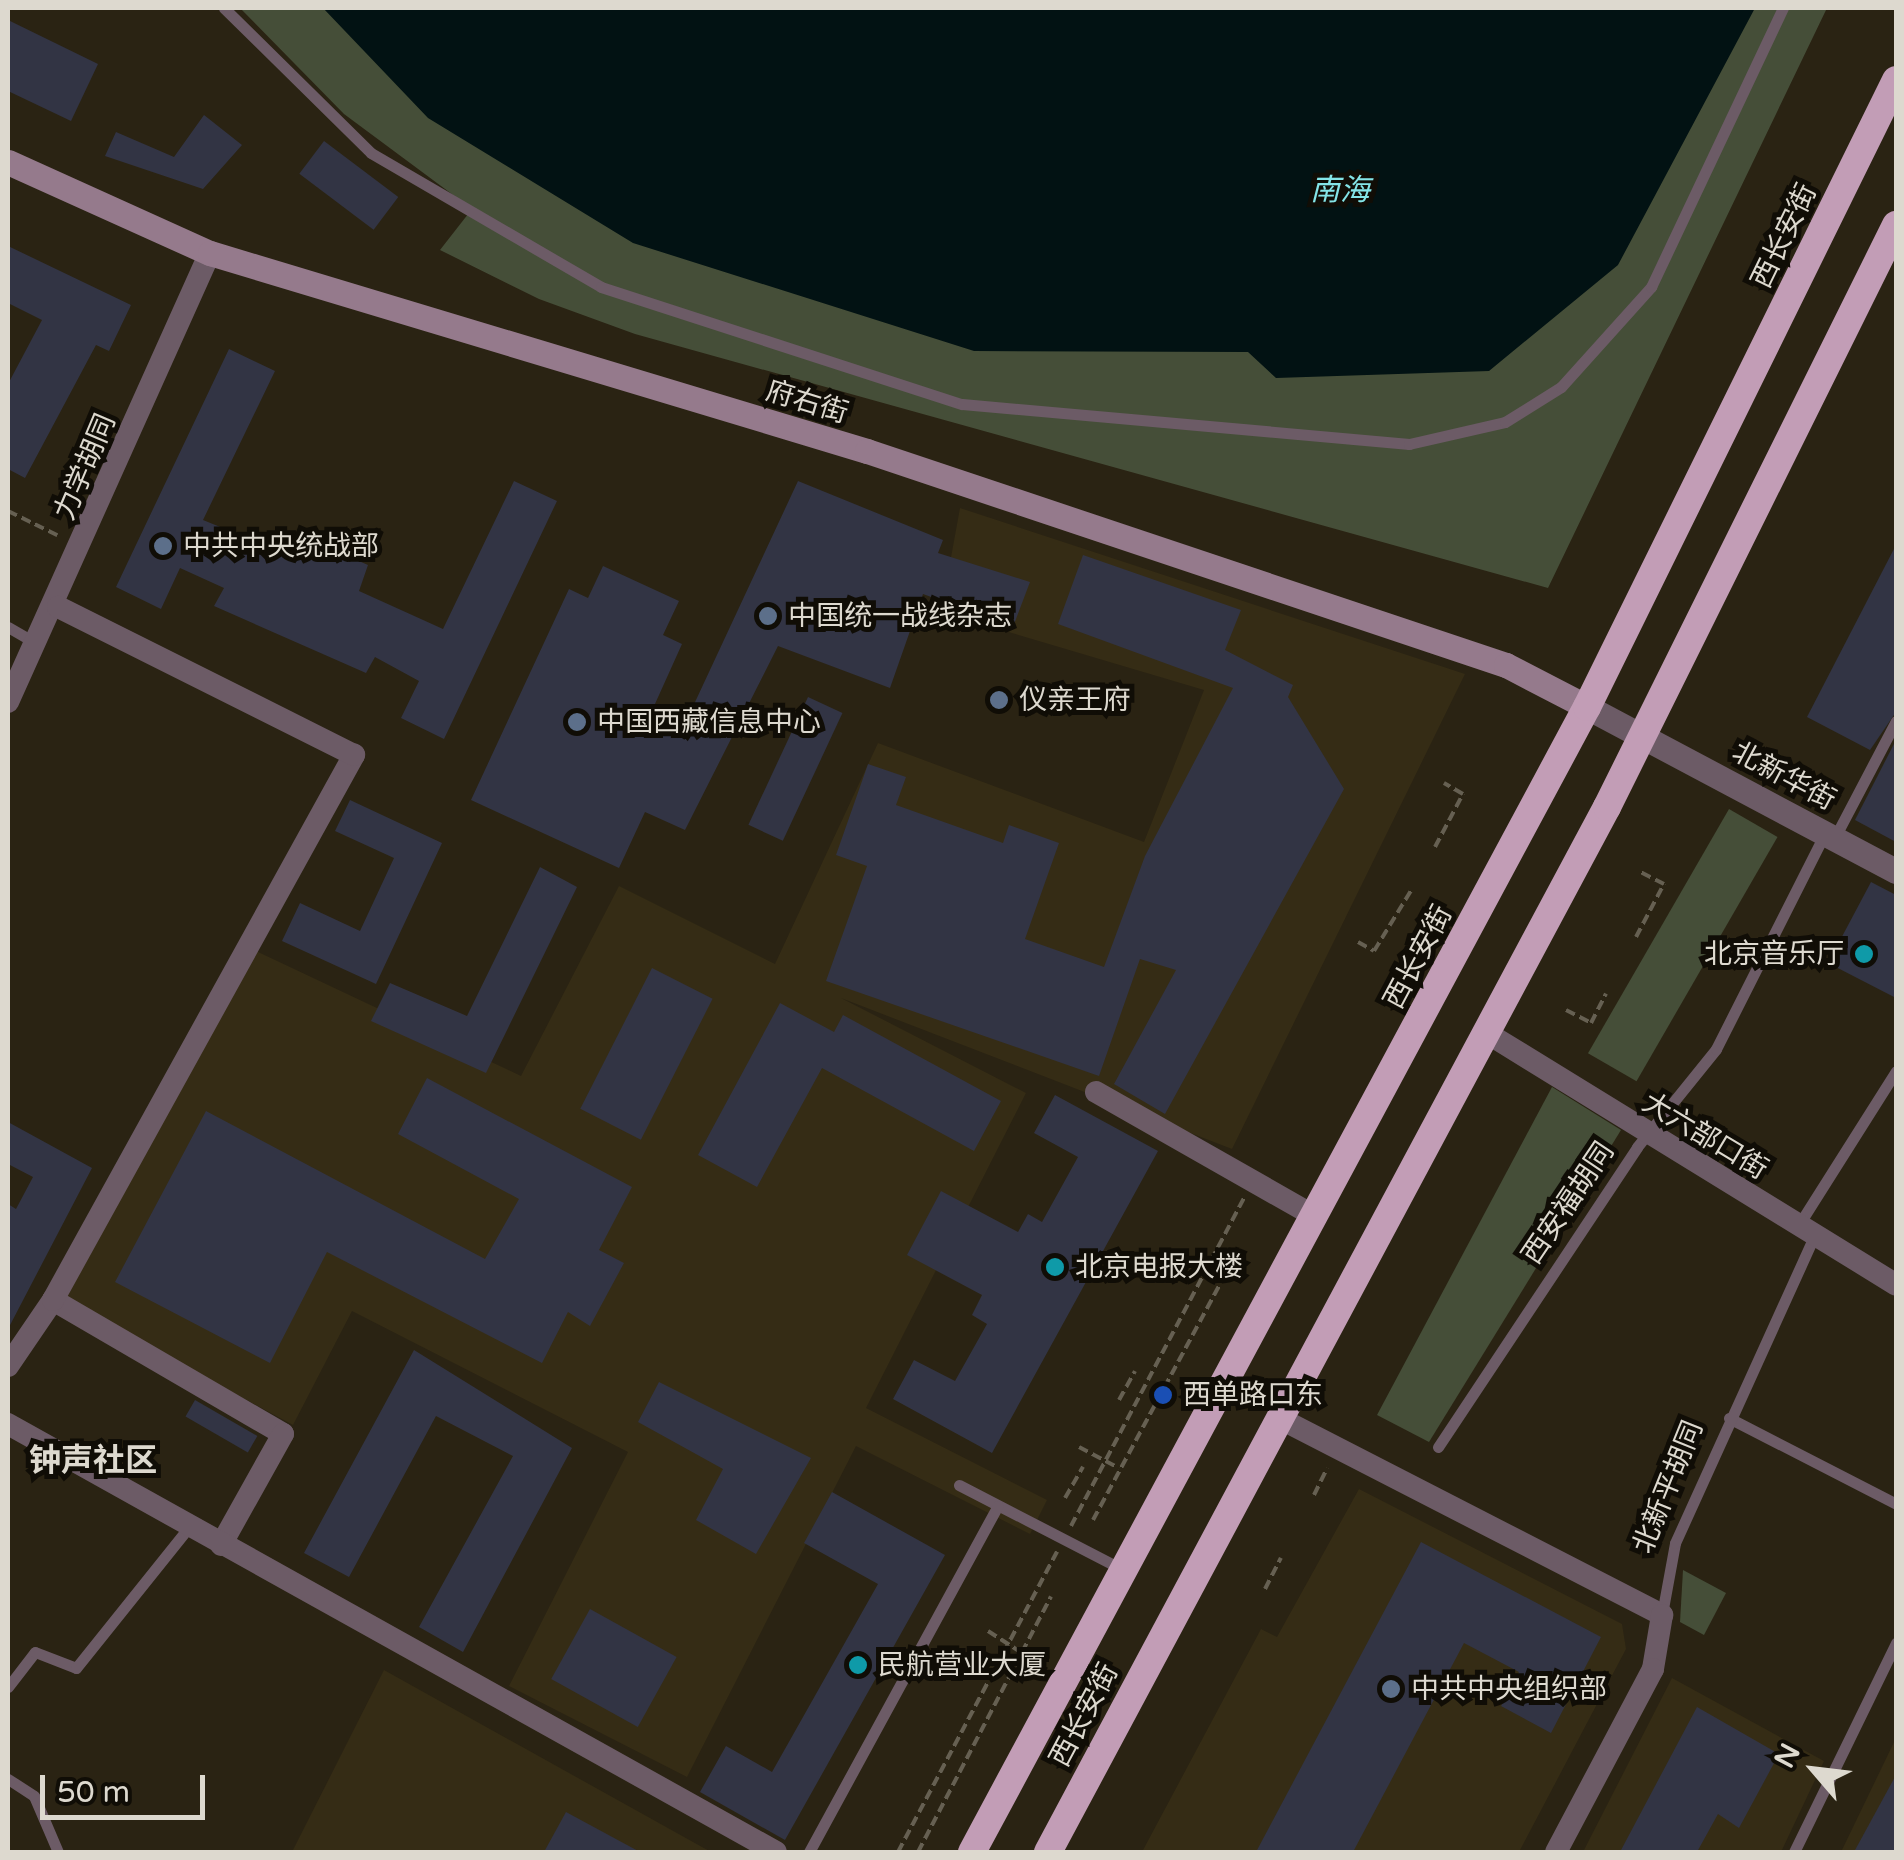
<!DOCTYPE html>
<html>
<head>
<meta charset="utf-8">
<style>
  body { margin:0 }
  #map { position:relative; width:1904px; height:1860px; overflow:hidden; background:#2a2313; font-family:"Varela Round","Noto Sans SC",sans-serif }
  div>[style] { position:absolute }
  .built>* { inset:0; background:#352c15 }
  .green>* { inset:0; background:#454e38; transform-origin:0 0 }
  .water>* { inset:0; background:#021213 }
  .building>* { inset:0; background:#323444; transform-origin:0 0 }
  .path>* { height:4px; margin-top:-2px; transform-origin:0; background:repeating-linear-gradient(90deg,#666052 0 10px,transparent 0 15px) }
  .service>* { height:11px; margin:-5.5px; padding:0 5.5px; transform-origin:5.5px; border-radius:5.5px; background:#6c5b66 }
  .minor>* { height:22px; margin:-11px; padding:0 11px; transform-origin:11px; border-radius:11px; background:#6c5b66 }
  .tertiary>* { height:25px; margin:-12.5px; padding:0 12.5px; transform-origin:12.5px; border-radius:12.5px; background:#6c5b66 }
  .secondary>* { height:25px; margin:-12.5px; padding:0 12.5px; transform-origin:12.5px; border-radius:12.5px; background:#957a8c }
  .trunk>* { height:28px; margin:-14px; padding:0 14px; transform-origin:14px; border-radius:14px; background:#c29db6 }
  .dots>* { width:28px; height:28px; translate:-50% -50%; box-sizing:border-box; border:5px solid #100d06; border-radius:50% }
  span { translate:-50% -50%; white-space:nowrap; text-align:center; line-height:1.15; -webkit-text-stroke:10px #100d06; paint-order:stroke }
  .street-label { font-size:28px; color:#ddd9cf }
  .poi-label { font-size:28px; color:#ddd9cf }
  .left { translate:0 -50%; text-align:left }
  .right { translate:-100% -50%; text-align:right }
  .water-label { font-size:30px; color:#84e4e7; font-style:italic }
  .quarter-label { font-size:32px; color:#ddd9cf; font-weight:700 }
  .frame { position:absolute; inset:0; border:10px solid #ddd9cf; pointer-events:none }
  .north { position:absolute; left:1764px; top:1720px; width:100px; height:100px; -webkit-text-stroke:8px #100d06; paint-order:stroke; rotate:298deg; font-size:28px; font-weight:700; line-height:40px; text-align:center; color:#ddd9cf }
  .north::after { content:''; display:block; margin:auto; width:35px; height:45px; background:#ddd9cf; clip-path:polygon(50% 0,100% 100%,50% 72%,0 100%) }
  .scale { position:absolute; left:40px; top:1775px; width:165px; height:45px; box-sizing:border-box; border:5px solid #ddd9cf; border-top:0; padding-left:12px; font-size:30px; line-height:35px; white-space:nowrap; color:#ddd9cf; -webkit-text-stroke:8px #100d06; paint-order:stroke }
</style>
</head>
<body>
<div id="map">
  <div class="built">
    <i style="clip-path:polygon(960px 508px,1465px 674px,1232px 1149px,841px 998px,1026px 1093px,866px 1408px,1047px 1500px,1030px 1534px,856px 1446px,687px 1777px,509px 1686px,628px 1452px,352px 1311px,293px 1425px,58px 1298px,256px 951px,521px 1076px,619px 886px,775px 964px,878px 743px,1144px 842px,1204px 690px,941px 612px)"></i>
    <i style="clip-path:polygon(1359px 1489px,1622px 1624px,1626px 1649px,1519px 1852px,1142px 1852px,1261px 1629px,1277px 1637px)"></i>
    <i style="clip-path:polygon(384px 1670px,711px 1852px,292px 1852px)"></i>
    <i style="clip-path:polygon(1672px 1678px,1824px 1761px,1781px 1852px,1583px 1852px)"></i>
    <i style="clip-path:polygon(1896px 1738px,1896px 1852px,1841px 1852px)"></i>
  </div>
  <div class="green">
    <i style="clip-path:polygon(240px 8px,1827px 8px,1548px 588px,635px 334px,539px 299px,440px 250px,472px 209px,344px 114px)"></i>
    <i style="left:1729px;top:809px;width:56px;height:282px;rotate:30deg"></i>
    <i style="clip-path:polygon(1552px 1087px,1621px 1130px,1429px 1442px,1377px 1415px)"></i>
    <i style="clip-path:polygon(1683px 1570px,1726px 1593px,1704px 1635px,1680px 1622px)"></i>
  </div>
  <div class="water">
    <i style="clip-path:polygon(323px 8px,1755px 8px,1618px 265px,1489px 371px,1276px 378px,1248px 352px,974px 351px,633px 243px,428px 118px)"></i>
  </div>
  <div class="building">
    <i style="clip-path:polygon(8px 20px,98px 64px,71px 121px,8px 91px)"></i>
    <i style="clip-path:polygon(204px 115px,242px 145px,203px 189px,105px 156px,116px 132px,174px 157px)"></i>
    <i style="left:324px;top:141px;width:93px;height:41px;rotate:37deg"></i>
    <i style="clip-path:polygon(8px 246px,131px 305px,109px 351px,96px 345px,25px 478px,8px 469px,8px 384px,42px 320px,8px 303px)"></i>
    <i style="clip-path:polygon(229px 349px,275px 371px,203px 520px,307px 562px,316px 542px,368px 565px,359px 591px,443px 629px,514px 481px,557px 501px,444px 739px,401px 718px,419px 681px,375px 657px,366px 673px,214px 606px,224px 588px,180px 568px,161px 609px,116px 587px)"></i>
    <i style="clip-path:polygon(798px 481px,943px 540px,938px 553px,1030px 582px,1013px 627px,923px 594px,890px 688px,778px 646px,685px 830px,645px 812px,619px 868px,471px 800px,569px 589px,588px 598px,603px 566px,679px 601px,663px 635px,682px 644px,650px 715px,682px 730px)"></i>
    <i style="clip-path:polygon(1896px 545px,1896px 712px,1870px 750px,1807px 717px)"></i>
    <i style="clip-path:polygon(1083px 555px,1241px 610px,1225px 650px,1293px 685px,1288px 697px,1344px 789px,1165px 1114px,1114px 1084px,1176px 970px,1140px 959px,1099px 1076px,826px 981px,867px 866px,836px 855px,868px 764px,906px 777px,896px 805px,1003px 843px,1009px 825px,1059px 843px,1025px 939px,1104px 967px,1145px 856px,1233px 688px,1058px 624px)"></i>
    <i style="left:808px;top:697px;width:38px;height:141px;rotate:25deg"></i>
    <i style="clip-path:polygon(1896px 740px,1896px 842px,1855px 820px)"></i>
    <i style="clip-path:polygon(350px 800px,442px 843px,376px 984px,282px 941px,300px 903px,360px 931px,394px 858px,335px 831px)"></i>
    <i style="clip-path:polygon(540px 867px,577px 887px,486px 1073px,371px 1021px,390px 983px,467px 1016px)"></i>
    <i style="clip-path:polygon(1871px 882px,1896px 895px,1896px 998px,1828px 963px)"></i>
    <i style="left:652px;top:968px;width:68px;height:158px;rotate:27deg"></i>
    <i style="clip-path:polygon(780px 1003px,834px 1032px,843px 1015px,1001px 1101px,974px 1151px,822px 1068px,757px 1187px,698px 1155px)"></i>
    <i style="clip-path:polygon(427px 1078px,632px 1187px,599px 1250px,624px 1263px,590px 1326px,568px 1312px,542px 1363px,327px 1252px,270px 1363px,115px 1282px,206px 1111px,485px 1259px,519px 1199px,398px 1134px)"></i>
    <i style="clip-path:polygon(1055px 1095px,1158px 1151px,992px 1453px,893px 1399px,914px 1360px,955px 1381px,987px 1324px,972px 1315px,982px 1295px,907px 1255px,941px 1191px,1018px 1232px,1028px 1214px,1042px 1222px,1078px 1157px,1034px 1133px)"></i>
    <i style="clip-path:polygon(8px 1122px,92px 1168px,8px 1329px,8px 1204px,16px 1209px,33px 1177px,8px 1164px)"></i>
    <i style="clip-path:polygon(414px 1350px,572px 1448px,463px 1652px,419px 1627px,513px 1456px,436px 1416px,349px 1577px,304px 1553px)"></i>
    <i style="clip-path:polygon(659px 1382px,811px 1458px,756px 1554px,696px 1520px,723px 1469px,638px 1422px)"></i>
    <i style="left:195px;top:1400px;width:72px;height:19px;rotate:30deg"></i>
    <i style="clip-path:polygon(832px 1492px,945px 1555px,785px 1840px,700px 1792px,726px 1746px,772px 1772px,878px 1584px,804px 1543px)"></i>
    <i style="clip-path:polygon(1421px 1542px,1601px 1637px,1551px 1733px,1501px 1706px,1519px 1672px,1464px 1643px,1353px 1852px,1256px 1852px)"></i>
    <i style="left:590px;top:1609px;width:99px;height:80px;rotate:29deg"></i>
    <i style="clip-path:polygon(1697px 1707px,1779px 1754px,1739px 1828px,1718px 1814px,1697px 1852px,1620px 1852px)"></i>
    <i style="clip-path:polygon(1896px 1775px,1896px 1852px,1854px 1852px)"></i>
    <i style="clip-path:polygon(566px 1812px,640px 1852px,544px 1852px)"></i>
  </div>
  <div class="path">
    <i style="left:8px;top:511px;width:55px;rotate:26.1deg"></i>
    <i style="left:1435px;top:847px;width:60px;rotate:-62.2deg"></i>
    <i style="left:1463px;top:794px;width:22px;rotate:-150deg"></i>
    <i style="left:1636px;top:937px;width:60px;rotate:-62.2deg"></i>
    <i style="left:1664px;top:884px;width:27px;rotate:-153deg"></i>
    <i style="left:1358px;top:942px;width:18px;rotate:29deg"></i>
    <i style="left:1374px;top:951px;width:73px;rotate:-58.5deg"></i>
    <i style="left:1566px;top:1010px;width:28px;rotate:27deg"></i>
    <i style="left:1591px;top:1023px;width:33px;rotate:-63deg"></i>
    <i style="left:1119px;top:1400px;width:33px;rotate:-61deg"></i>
    <i style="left:1079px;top:1447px;width:45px;rotate:27.7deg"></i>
    <i style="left:1314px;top:1495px;width:30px;rotate:-64deg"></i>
    <i style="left:1065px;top:1498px;width:36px;rotate:-60deg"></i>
    <i style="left:1093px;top:1520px;width:270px;rotate:-61.7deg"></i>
    <i style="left:1071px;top:1526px;width:371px;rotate:-62.2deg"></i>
    <i style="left:1265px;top:1589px;width:35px;rotate:-63deg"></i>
    <i style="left:988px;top:1631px;width:40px;rotate:32.9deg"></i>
    <i style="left:898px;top:1852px;width:340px;rotate:-62.1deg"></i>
    <i style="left:918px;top:1852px;width:288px;rotate:-62.5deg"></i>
  </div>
  <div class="service">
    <i style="left:224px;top:8px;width:206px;rotate:44.6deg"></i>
    <i style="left:371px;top:153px;width:266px;rotate:30.2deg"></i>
    <i style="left:601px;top:287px;width:379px;rotate:18deg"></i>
    <i style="left:962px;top:404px;width:449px;rotate:5.1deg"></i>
    <i style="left:1409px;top:444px;width:98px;rotate:-12.9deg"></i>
    <i style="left:1505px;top:422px;width:66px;rotate:-32deg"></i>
    <i style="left:1561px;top:387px;width:135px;rotate:-48deg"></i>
    <i style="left:1651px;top:287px;width:309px;rotate:-64.7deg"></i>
    <i style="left:8px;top:627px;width:34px;rotate:30deg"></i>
    <i style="left:1835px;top:837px;width:131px;rotate:-62.3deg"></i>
    <i style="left:1798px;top:1226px;width:183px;rotate:-57.7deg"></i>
    <i style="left:1729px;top:1418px;width:188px;rotate:27.2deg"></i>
    <i style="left:1438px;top:1447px;width:360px;rotate:-56.4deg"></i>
    <i style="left:1637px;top:1147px;width:126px;rotate:-51.1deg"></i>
    <i style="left:1716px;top:1049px;width:240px;rotate:-63.2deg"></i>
    <i style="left:959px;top:1485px;width:186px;rotate:27.3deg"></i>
    <i style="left:1662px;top:1614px;width:72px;rotate:-79.6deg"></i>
    <i style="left:1675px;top:1543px;width:337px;rotate:-65.6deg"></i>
    <i style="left:8px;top:1687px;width:44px;rotate:-52.4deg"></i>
    <i style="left:35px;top:1652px;width:44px;rotate:21.3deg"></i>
    <i style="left:76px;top:1668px;width:181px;rotate:-51.3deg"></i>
    <i style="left:8px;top:1779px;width:31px;rotate:33deg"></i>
    <i style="left:34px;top:1796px;width:61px;rotate:66.8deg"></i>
    <i style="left:809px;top:1852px;width:394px;rotate:-61.4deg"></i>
    <i style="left:1794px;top:1852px;width:233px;rotate:-64deg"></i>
  </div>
  <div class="minor">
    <i style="left:8px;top:702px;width:492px;rotate:-65.8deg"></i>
    <i style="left:1487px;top:1033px;width:480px;rotate:31.6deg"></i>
    <i style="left:1096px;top:1092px;width:253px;rotate:29.6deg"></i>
    <i style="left:53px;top:1300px;width:266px;rotate:30.2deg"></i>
    <i style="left:283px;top:1434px;width:127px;rotate:119.2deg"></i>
    <i style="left:8px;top:1366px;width:80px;rotate:-55.7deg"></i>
    <i style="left:53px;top:1300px;width:623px;rotate:-61.09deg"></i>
    <i style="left:354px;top:755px;width:331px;rotate:-153.4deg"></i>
    <i style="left:1279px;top:1418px;width:431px;rotate:27.2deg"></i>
    <i style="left:1662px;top:1615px;width:55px;rotate:99.5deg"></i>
    <i style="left:1653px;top:1669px;width:207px;rotate:117.9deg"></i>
    <i style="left:8px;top:1424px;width:879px;rotate:29.13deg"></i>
  </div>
  <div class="tertiary">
    <i style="left:1587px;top:707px;width:350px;rotate:28deg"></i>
  </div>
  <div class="secondary">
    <i style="left:8px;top:162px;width:222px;rotate:24.3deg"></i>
    <i style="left:210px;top:253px;width:686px;rotate:16.77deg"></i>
    <i style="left:867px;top:451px;width:674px;rotate:18.52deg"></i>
    <i style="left:1506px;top:665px;width:91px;rotate:27.4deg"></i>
  </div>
  <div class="trunk">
    <i style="left:972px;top:1852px;width:1300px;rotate:-61.76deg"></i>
    <i style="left:1587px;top:707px;width:699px;rotate:-63.76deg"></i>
    <i style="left:1048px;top:1852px;width:1185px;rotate:-61.86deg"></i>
    <i style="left:1607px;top:807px;width:650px;rotate:-63.59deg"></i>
  </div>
  <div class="dots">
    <i style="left:163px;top:546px;background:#5c6f8a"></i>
    <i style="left:768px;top:616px;background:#5c6f8a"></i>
    <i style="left:999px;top:700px;background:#5c6f8a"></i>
    <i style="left:577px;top:722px;background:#5c6f8a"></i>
    <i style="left:1864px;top:954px;background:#0f9aa8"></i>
    <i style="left:1055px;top:1267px;background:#0f9aa8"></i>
    <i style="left:1163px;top:1395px;background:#1a4fb4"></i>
    <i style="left:858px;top:1665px;background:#0f9aa8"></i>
    <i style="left:1391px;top:1689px;background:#5c6f8a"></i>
  </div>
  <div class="street-label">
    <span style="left:1784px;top:236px;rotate:-64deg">西长安街</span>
    <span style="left:807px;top:402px;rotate:17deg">府右街</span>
    <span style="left:85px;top:467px;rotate:-67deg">力学胡同</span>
    <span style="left:1784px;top:776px;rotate:28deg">北新华街</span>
    <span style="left:1418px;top:957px;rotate:-62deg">西长安街</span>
    <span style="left:1705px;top:1136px;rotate:31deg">大六部口街</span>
    <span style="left:1568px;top:1203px;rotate:-56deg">西安福胡同</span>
    <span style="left:1668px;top:1487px;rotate:-68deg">北新平胡同</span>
    <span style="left:1084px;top:1715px;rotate:-62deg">西长安街</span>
  </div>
  <div class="poi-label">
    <span class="left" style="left:183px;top:546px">中共中央统战部</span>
    <span class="left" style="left:788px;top:616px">中国统一战线杂志</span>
    <span class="left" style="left:1019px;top:700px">仪亲王府</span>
    <span class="left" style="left:597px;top:722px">中国西藏信息中心</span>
    <span class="right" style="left:1844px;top:954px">北京音乐厅</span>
    <span class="left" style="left:1075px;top:1267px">北京电报大楼</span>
    <span class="left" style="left:1183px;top:1395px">西单路口东</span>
    <span class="left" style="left:878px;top:1665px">民航营业大厦</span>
    <span class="left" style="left:1411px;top:1689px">中共中央组织部</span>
  </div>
  <div class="water-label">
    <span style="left:1340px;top:191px">南海</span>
  </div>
  <div class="quarter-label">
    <span style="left:93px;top:1461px">钟声社区</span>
  </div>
  <div class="frame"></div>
  <div class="north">N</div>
  <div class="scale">50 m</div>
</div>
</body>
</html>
